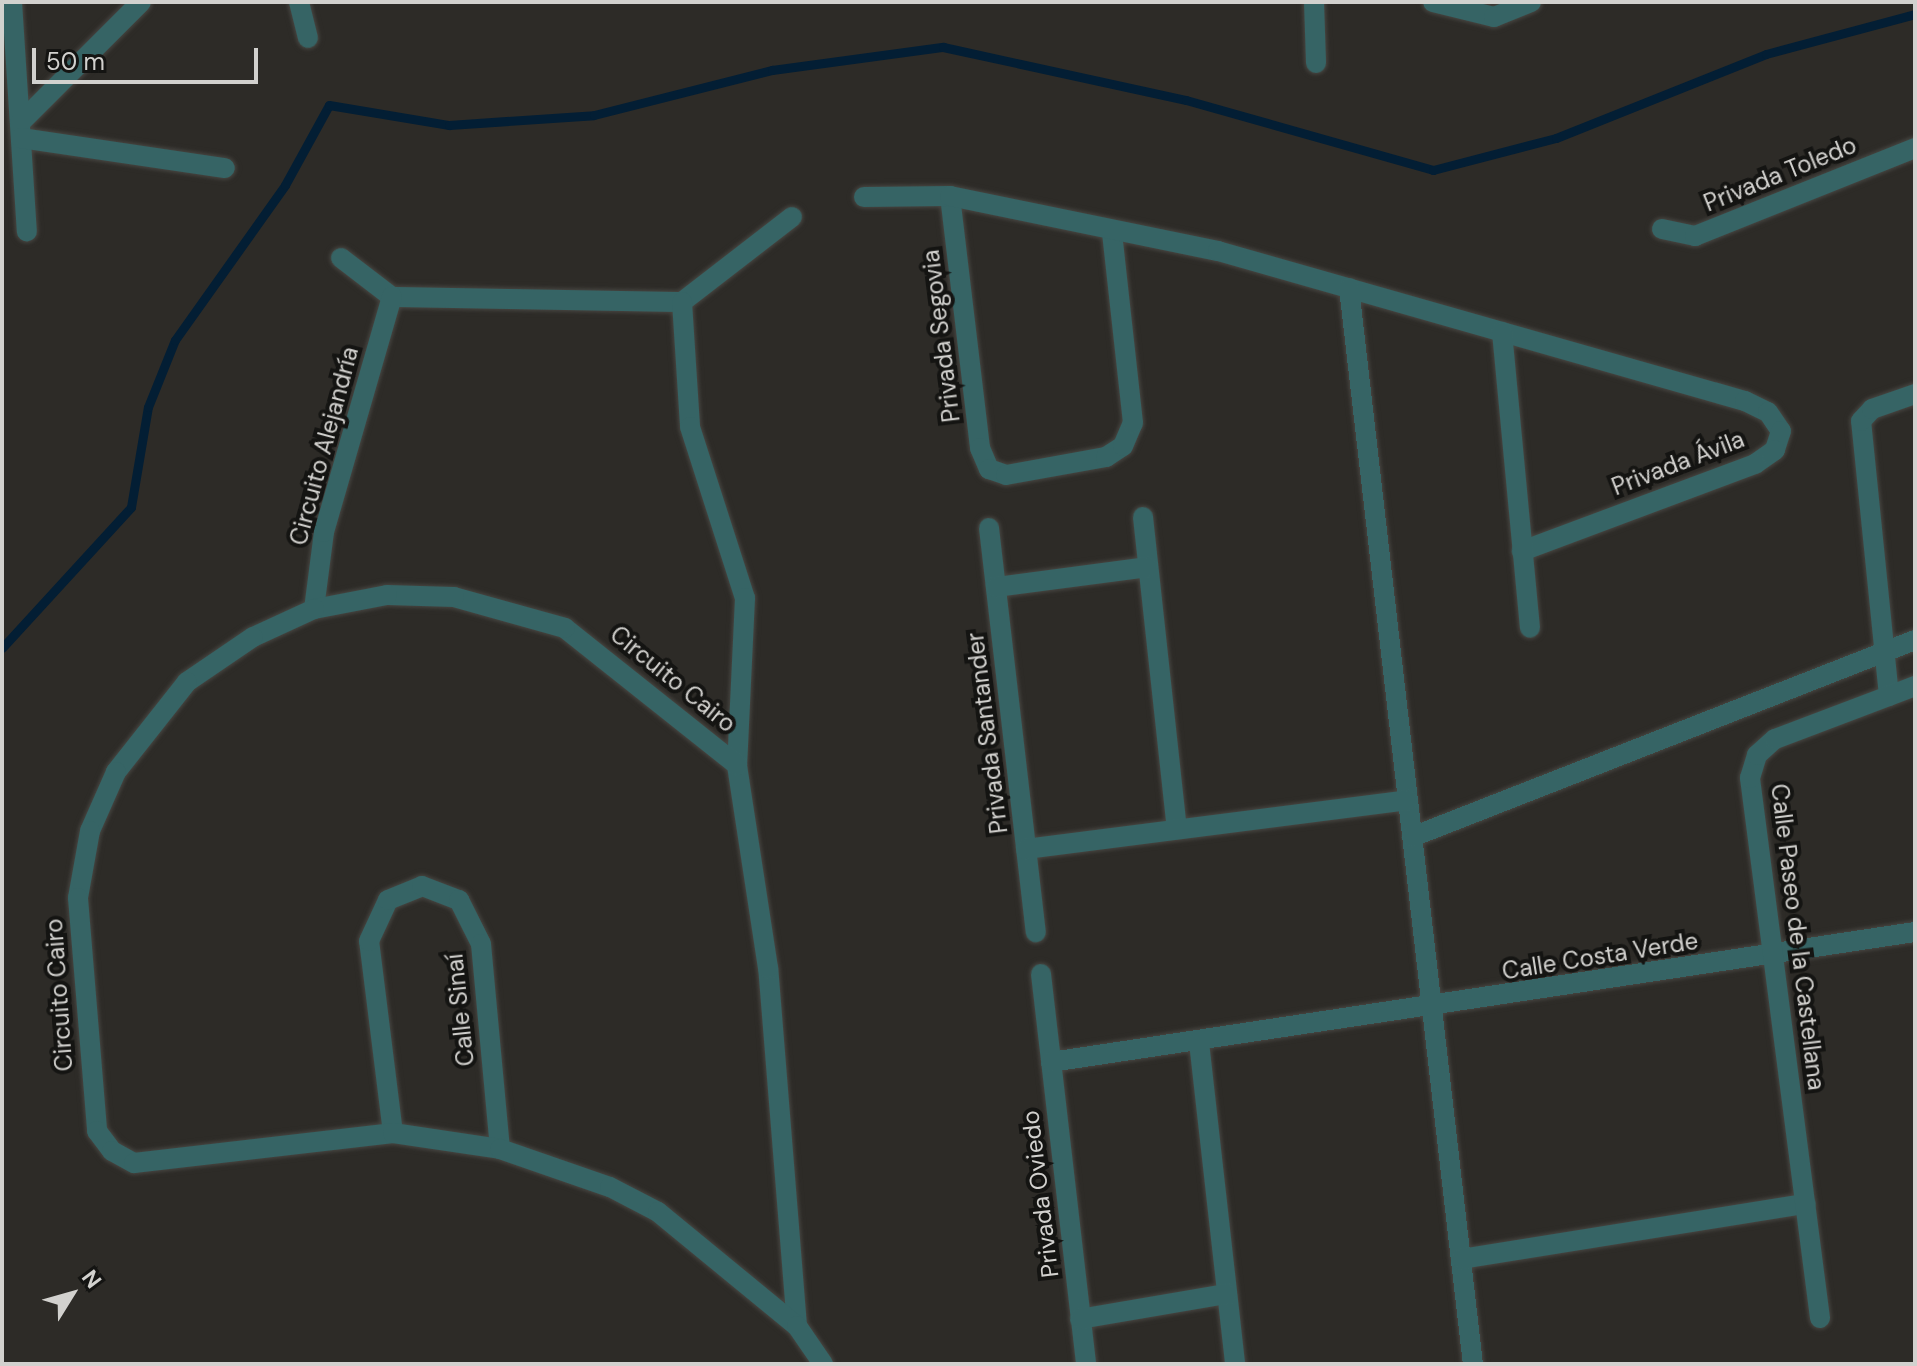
<!DOCTYPE html>
<html>
<head>
<meta charset="utf-8">
<style>
  body { margin:0 }
  #map { position:relative; width:1917px; height:1366px; overflow:hidden; background:#2d2b27; font-family:"DM Sans",sans-serif }
  div>[style] { position:absolute }
  .stream>* { height:9px; margin:-4.5px; padding:0 4.5px; transform-origin:4.5px; border-radius:4.5px; background:#031e34 }
  .roads { filter:drop-shadow(0 0 2px #474642) drop-shadow(0 0 2px #474642) }
  .street>* { height:20px; margin:-10px; padding:0 10px; transform-origin:10px; border-radius:10px; background:#366465 }
  span { translate:-50% -50%; white-space:nowrap; text-align:center; line-height:1.15; -webkit-text-stroke:8px #141412; paint-order:stroke }
  .street-label { font-size:24px; color:#d2d1ce }
  .frame { position:absolute; inset:0; border:4px solid #d2d1ce; pointer-events:none }
  .north { position:absolute; left:32px; top:1254px; width:80px; height:80px; -webkit-text-stroke:6px #141412; paint-order:stroke; rotate:53deg; font-size:22px; font-weight:700; line-height:32px; text-align:center; color:#d2d1ce }
  .north::after { content:''; display:block; margin:auto; width:28px; height:36px; background:#d2d1ce; clip-path:polygon(50% 0,100% 100%,50% 72%,0 100%) }
  .scale { position:absolute; left:32px; top:48px; width:226px; height:36px; box-sizing:border-box; border:4px solid #d2d1ce; border-top:0; padding-left:10px; font-size:24px; line-height:28px; white-space:nowrap; color:#d2d1ce; -webkit-text-stroke:6px #141412; paint-order:stroke }
</style>
</head>
<body>
<div id="map">
  <div class="stream">
    <i style="left:2px;top:648px;width:191px;rotate:-47.5deg"></i>
    <i style="left:131px;top:507px;width:101px;rotate:-80.4deg"></i>
    <i style="left:148px;top:407px;width:72px;rotate:-68.1deg"></i>
    <i style="left:175px;top:340px;width:190px;rotate:-54.6deg"></i>
    <i style="left:285px;top:185px;width:91px;rotate:-61.2deg"></i>
    <i style="left:329px;top:105px;width:122px;rotate:9.5deg"></i>
    <i style="left:449px;top:125px;width:145px;rotate:-3.9deg"></i>
    <i style="left:594px;top:115px;width:184px;rotate:-14.2deg"></i>
    <i style="left:772px;top:70px;width:173px;rotate:-7.7deg"></i>
    <i style="left:943px;top:47px;width:249px;rotate:12.3deg"></i>
    <i style="left:1186px;top:100px;width:257px;rotate:15.8deg"></i>
    <i style="left:1433px;top:170px;width:127px;rotate:-14.6deg"></i>
    <i style="left:1556px;top:138px;width:226px;rotate:-21.8deg"></i>
    <i style="left:1766px;top:54px;width:154px;rotate:-15deg"></i>
  </div>
  <div class="roads">
    <div class="street">
      <i style="left:12px;top:2px;width:230px;rotate:86.3deg"></i>
      <i style="left:299px;top:2px;width:37px;rotate:76deg"></i>
      <i style="left:1314px;top:2px;width:61px;rotate:88.1deg"></i>
      <i style="left:1433px;top:2px;width:63px;rotate:13.8deg"></i>
      <i style="left:1494px;top:17px;width:40px;rotate:-22deg"></i>
      <i style="left:20px;top:123px;width:171px;rotate:-45deg"></i>
      <i style="left:21px;top:138px;width:206px;rotate:8.4deg"></i>
      <i style="left:950px;top:196px;width:254px;rotate:83.2deg"></i>
      <i style="left:980px;top:448px;width:23px;rotate:67deg"></i>
      <i style="left:989px;top:469px;width:18px;rotate:19deg"></i>
      <i style="left:1006px;top:475px;width:102px;rotate:-10.2deg"></i>
      <i style="left:1106px;top:457px;width:20px;rotate:-33deg"></i>
      <i style="left:1123px;top:446px;width:25px;rotate:-67deg"></i>
      <i style="left:1133px;top:423px;width:192px;rotate:-96.3deg"></i>
      <i style="left:864px;top:197px;width:86px;rotate:-0.7deg"></i>
      <i style="left:950px;top:196px;width:274px;rotate:11.6deg"></i>
      <i style="left:1218px;top:251px;width:548px;rotate:15.89deg"></i>
      <i style="left:1745px;top:401px;width:25px;rotate:26deg"></i>
      <i style="left:1768px;top:412px;width:23px;rotate:56deg"></i>
      <i style="left:1781px;top:431px;width:20px;rotate:108deg"></i>
      <i style="left:1775px;top:450px;width:24px;rotate:145deg"></i>
      <i style="left:1755px;top:464px;width:249px;rotate:159.5deg"></i>
      <i style="left:1662px;top:229px;width:34px;rotate:12deg"></i>
      <i style="left:1695px;top:236px;width:237px;rotate:-21.8deg"></i>
      <i style="left:341px;top:258px;width:64px;rotate:37.4deg"></i>
      <i style="left:392px;top:297px;width:290px;rotate:1deg"></i>
      <i style="left:682px;top:302px;width:139px;rotate:-37.7deg"></i>
      <i style="left:1349px;top:288px;width:1083px;rotate:83.43deg"></i>
      <i style="left:682px;top:302px;width:125px;rotate:86.3deg"></i>
      <i style="left:690px;top:427px;width:180px;rotate:72.2deg"></i>
      <i style="left:745px;top:598px;width:167px;rotate:92.7deg"></i>
      <i style="left:1502px;top:332px;width:297px;rotate:84.6deg"></i>
      <i style="left:1143px;top:517px;width:314px;rotate:83.8deg"></i>
      <i style="left:989px;top:528px;width:407px;rotate:83.4deg"></i>
      <i style="left:996px;top:587px;width:153px;rotate:-7.5deg"></i>
      <i style="left:314px;top:609px;width:78px;rotate:-82.6deg"></i>
      <i style="left:324px;top:532px;width:245px;rotate:-73.9deg"></i>
      <i style="left:1889px;top:696px;width:276px;rotate:-95.8deg"></i>
      <i style="left:1861px;top:421px;width:16px;rotate:-47deg"></i>
      <i style="left:1872px;top:409px;width:46px;rotate:-19.2deg"></i>
      <i style="left:1412px;top:837px;width:540px;rotate:-21.39deg"></i>
      <i style="left:1026px;top:849px;width:385px;rotate:-7.3deg"></i>
      <i style="left:1041px;top:974px;width:393px;rotate:83.4deg"></i>
      <i style="left:1199px;top:1042px;width:324px;rotate:83.6deg"></i>
      <i style="left:1051px;top:1062px;width:874px;rotate:-8.56deg"></i>
      <i style="left:393px;top:1133px;width:193px;rotate:-97.1deg"></i>
      <i style="left:369px;top:941px;width:45px;rotate:-65.1deg"></i>
      <i style="left:388px;top:900px;width:37px;rotate:-22deg"></i>
      <i style="left:422px;top:886px;width:40px;rotate:21deg"></i>
      <i style="left:459px;top:900px;width:49px;rotate:63.4deg"></i>
      <i style="left:481px;top:944px;width:206px;rotate:84.7deg"></i>
      <i style="left:1461px;top:1259px;width:349px;rotate:-9.1deg"></i>
      <i style="left:1820px;top:1318px;width:545px;rotate:-97.39deg"></i>
      <i style="left:1750px;top:778px;width:24px;rotate:-73deg"></i>
      <i style="left:1757px;top:755px;width:24px;rotate:-42deg"></i>
      <i style="left:1775px;top:739px;width:150px;rotate:-20.7deg"></i>
      <i style="left:1080px;top:1319px;width:149px;rotate:-9.7deg"></i>
      <i style="left:797px;top:1326px;width:359px;rotate:-94.6deg"></i>
      <i style="left:768px;top:968px;width:205px;rotate:-98.7deg"></i>
      <i style="left:737px;top:765px;width:220px;rotate:-141.5deg"></i>
      <i style="left:565px;top:628px;width:115px;rotate:-164.4deg"></i>
      <i style="left:454px;top:597px;width:67px;rotate:-178.3deg"></i>
      <i style="left:387px;top:595px;width:74px;rotate:169.1deg"></i>
      <i style="left:314px;top:609px;width:67px;rotate:155.3deg"></i>
      <i style="left:253px;top:637px;width:80px;rotate:145.7deg"></i>
      <i style="left:187px;top:682px;width:115px;rotate:128.3deg"></i>
      <i style="left:116px;top:772px;width:64px;rotate:113.8deg"></i>
      <i style="left:90px;top:831px;width:68px;rotate:100.2deg"></i>
      <i style="left:78px;top:898px;width:234px;rotate:85.3deg"></i>
      <i style="left:97px;top:1131px;width:25px;rotate:53deg"></i>
      <i style="left:112px;top:1151px;width:25px;rotate:29deg"></i>
      <i style="left:134px;top:1163px;width:261px;rotate:-6.6deg"></i>
      <i style="left:393px;top:1133px;width:108px;rotate:8.5deg"></i>
      <i style="left:500px;top:1149px;width:116px;rotate:19.1deg"></i>
      <i style="left:610px;top:1187px;width:54px;rotate:27.5deg"></i>
      <i style="left:658px;top:1212px;width:180px;rotate:39.4deg"></i>
      <i style="left:797px;top:1326px;width:46px;rotate:55.6deg"></i>
    </div>
  </div>
  <div class="street-label">
    <span style="left:1780px;top:174px;rotate:-22deg">Privada Toledo</span>
    <span style="left:941px;top:336px;rotate:-97deg">Privada Segovia</span>
    <span style="left:324px;top:446px;rotate:-75deg">Circuito Alejandría</span>
    <span style="left:1678px;top:463px;rotate:-21deg">Privada Ávila</span>
    <span style="left:673px;top:679px;rotate:39deg">Circuito Cairo</span>
    <span style="left:987px;top:733px;rotate:-97deg">Privada Santander</span>
    <span style="left:1798px;top:937px;rotate:83deg">Calle Paseo de la Castellana</span>
    <span style="left:1600px;top:956px;rotate:-9deg">Calle Costa Verde</span>
    <span style="left:59px;top:995px;rotate:-94deg">Circuito Cairo</span>
    <span style="left:460px;top:1010px;rotate:-96deg">Calle Sinaí</span>
    <span style="left:1040px;top:1194px;rotate:-97deg">Privada Oviedo</span>
  </div>
  <div class="frame"></div>
  <div class="north">N</div>
  <div class="scale">50 m</div>
</div>
</body>
</html>
